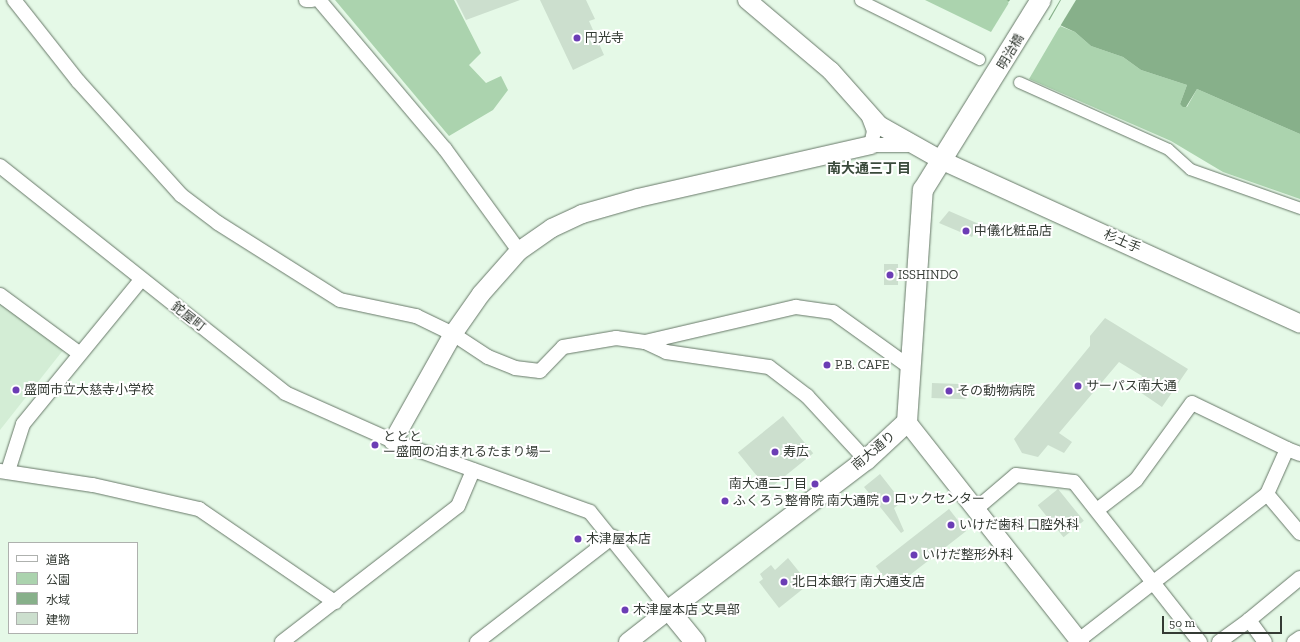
<!DOCTYPE html>
<html>
<head>
<meta charset="utf-8">
<style>
  body { margin:0 }
  #map { position:relative; width:1300px; height:642px; overflow:hidden; background:#e5f9e7; font-family:"Zilla Slab","Noto Sans JP",serif }
  div>[style] { position:absolute }
  .built>* { inset:0; background:#d3edd5 }
  .green>* { inset:0; background:#abd3ae }
  .water>* { inset:0; background:#87b08a }
  .pier>* { inset:0; background:#e5f9e7 }
  .building>* { inset:0; background:#ccdfce; transform-origin:0 0 }
  .roads { filter:drop-shadow(0 0 1px #677868) drop-shadow(0 0 1px #677868) }
  .pedestrian>* { height:11px; margin:-5.5px; padding:0 5.5px; transform-origin:5.5px; border-radius:5.5px; background:#fff }
  .minor>* { height:14px; margin:-7px; padding:0 7px; transform-origin:7px; border-radius:7px; background:#fff }
  .tertiary>* { height:18px; margin:-9px; padding:0 9px; transform-origin:9px; border-radius:9px; background:#fff }
  .secondary>* { height:20px; margin:-10px; padding:0 10px; transform-origin:10px; border-radius:10px; background:#fff }
  .dots>* { width:11px; height:11px; translate:-50% -50%; box-sizing:border-box; border:2px solid #fff; border-radius:50% }
  span { translate:-50% -50%; white-space:nowrap; text-align:center; line-height:1.15; -webkit-text-stroke:4px #fff; paint-order:stroke }
  .poi-label { font-size:13px; color:#343b34 }
  .left { translate:0 -50%; text-align:left }
  .right { translate:-100% -50%; text-align:right }
  .street-label { font-size:13px; color:#343b34 }
  .neighbourhood-label { font-size:14px; color:#3a4a3b; font-weight:700 }
  .legend { position:absolute; left:8px; top:542px; width:130px; height:92px; box-sizing:border-box; background:#fff; border:1px solid #aeb1ae; margin:0; padding:5px 7px; list-style:none; font-size:12px; color:#343b34 }
  .legend li { display:flex; align-items:center; gap:8px; height:20px }
  .legend b { width:20px; border:1px solid #aeb1ae }
  .scale { position:absolute; left:1162px; top:616px; width:120px; height:18px; box-sizing:border-box; border:2px solid #343b34; border-top:0; padding-left:5px; font-size:12px; line-height:14px; white-space:nowrap; color:#343b34; -webkit-text-stroke:3px #fff; paint-order:stroke }
</style>
</head>
<body>
<div id="map">
  <div class="built">
    <i style="clip-path:polygon(0 303px,64px 349px,0 430px)"></i>
  </div>
  <div class="green">
    <i style="clip-path:polygon(335px 0,454px 0,481px 53px,469px 65px,486px 83px,501px 76px,508px 90px,493px 110px,449px 136px)"></i>
    <i style="clip-path:polygon(925px 0,1006px 0,1010px 1px,991px 32px)"></i>
    <i style="clip-path:polygon(1060px 26px,1075px 32px,1091px 46px,1123px 57px,1141px 70px,1187px 85px,1180px 104px,1187px 107px,1197px 89px,1300px 134px,1300px 199px,1223px 172px,1171px 141px,1029px 79px)"></i>
  </div>
  <div class="water">
    <i style="clip-path:polygon(1006px 0,1300px 0,1300px 134px,1197px 89px,1186px 107px,1183px 107px,1180px 104px,1187px 85px,1141px 70px,1123px 57px,1091px 46px,1075px 32px)"></i>
  </div>
  <div class="pier">
    <i style="clip-path:polygon(1010px 0,1060px 0,1047px 22px,1008px 3px)"></i>
    <i style="clip-path:polygon(1061px 0,1076px 0,1059px 28px,1048px 23px)"></i>
  </div>
  <div class="building">
    <i style="clip-path:polygon(456px 0,520px 0,466px 20px)"></i>
    <i style="clip-path:polygon(540px 0,586px 0,595px 19px,589px 21px,604px 55px,573px 70px)"></i>
    <i style="clip-path:polygon(949px 211px,979px 224px,972px 237px,939px 223px)"></i>
    <i style="left:884px;top:264px;width:14px;height:21px"></i>
    <i style="clip-path:polygon(1105px 318px,1188px 369px,1162px 407px,1134px 388px,1142px 376px,1119px 362px,1059px 433px,1072px 442px,1064px 453px,1048px 445px,1038px 457px,1022px 453px,1014px 439px,1090px 346px,1090px 336px)"></i>
    <i style="left:932px;top:383px;width:34px;height:15px;rotate:2deg"></i>
    <i style="left:783px;top:416px;width:48px;height:58px;rotate:51deg"></i>
    <i style="clip-path:polygon(880px 474px,902px 502px,894px 508px,904px 531px,901px 533px,864px 487px)"></i>
    <i style="left:1058px;top:489px;width:41px;height:26px;rotate:51deg"></i>
    <i style="left:949px;top:509px;width:28px;height:93px;rotate:52deg"></i>
    <i style="clip-path:polygon(788px 558px,809px 584px,779px 608px,759px 582px,763px 579px,760px 574px,771px 565px,775px 570px)"></i>
  </div>
  <div class="roads">
    <div class="pedestrian">
      <i style="left:860px;top:0;width:133px;rotate:26.4deg"></i>
      <i style="left:1019px;top:82px;width:163px;rotate:24.2deg"></i>
      <i style="left:1168px;top:149px;width:30px;rotate:42deg"></i>
      <i style="left:1190px;top:169px;width:117px;rotate:19.5deg"></i>
    </div>
    <div class="minor">
      <i style="left:14px;top:0;width:103px;rotate:51.7deg"></i>
      <i style="left:78px;top:81px;width:154px;rotate:47.9deg"></i>
      <i style="left:181px;top:195px;width:46px;rotate:37.1deg"></i>
      <i style="left:218px;top:223px;width:144px;rotate:32.3deg"></i>
      <i style="left:340px;top:300px;width:78px;rotate:11.9deg"></i>
      <i style="left:416px;top:316px;width:41px;rotate:25.9deg"></i>
      <i style="left:453px;top:334px;width:42px;rotate:33.3deg"></i>
      <i style="left:488px;top:357px;width:29px;rotate:22deg"></i>
      <i style="left:515px;top:368px;width:25px;rotate:7deg"></i>
      <i style="left:540px;top:371px;width:33px;rotate:-46deg"></i>
      <i style="left:563px;top:347px;width:54px;rotate:-9.6deg"></i>
      <i style="left:616px;top:338px;width:29px;rotate:8deg"></i>
      <i style="left:645px;top:342px;width:23px;rotate:25deg"></i>
      <i style="left:666px;top:352px;width:104px;rotate:8.3deg"></i>
      <i style="left:769px;top:367px;width:48px;rotate:37.3deg"></i>
      <i style="left:807px;top:396px;width:87px;rotate:47.3deg"></i>
      <i style="left:306px;top:0;width:6px"></i>
      <i style="left:319px;top:0;width:195px;rotate:49.8deg"></i>
      <i style="left:445px;top:149px;width:126px;rotate:54deg"></i>
      <i style="left:868px;top:115px;width:17px;rotate:69deg"></i>
      <i style="left:874px;top:131px;width:14px;rotate:102deg"></i>
      <i style="left:871px;top:145px;width:41px"></i>
      <i style="left:0;top:166px;width:364px;rotate:38.5deg"></i>
      <i style="left:285px;top:393px;width:118px;rotate:24deg"></i>
      <i style="left:393px;top:441px;width:209px;rotate:19.8deg"></i>
      <i style="left:590px;top:512px;width:126px;rotate:51.1deg"></i>
      <i style="left:0;top:295px;width:98px;rotate:36.3deg"></i>
      <i style="left:645px;top:342px;width:155px;rotate:-13.1deg"></i>
      <i style="left:796px;top:307px;width:37px;rotate:8deg"></i>
      <i style="left:833px;top:312px;width:96px;rotate:35.7deg"></i>
      <i style="left:0;top:471px;width:94px;rotate:8.6deg"></i>
      <i style="left:93px;top:485px;width:109px;rotate:12.8deg"></i>
      <i style="left:199px;top:509px;width:165px;rotate:34.4deg"></i>
      <i style="left:8px;top:471px;width:49px;rotate:-72.3deg"></i>
      <i style="left:23px;top:424px;width:186px;rotate:-50.7deg"></i>
      <i style="left:1267px;top:494px;width:49px;rotate:-66deg"></i>
      <i style="left:1287px;top:449px;width:14px;rotate:21deg"></i>
      <i style="left:976px;top:509px;width:52px;rotate:-40.4deg"></i>
      <i style="left:1016px;top:475px;width:58px;rotate:6.9deg"></i>
      <i style="left:1074px;top:482px;width:204px;rotate:51.8deg"></i>
      <i style="left:1097px;top:510px;width:49px;rotate:-37.6deg"></i>
      <i style="left:1136px;top:480px;width:95px;rotate:-54deg"></i>
      <i style="left:1192px;top:403px;width:106px;rotate:25.8deg"></i>
      <i style="left:1249px;top:620px;width:66px;rotate:-39.5deg"></i>
      <i style="left:1079px;top:640px;width:238px;rotate:-37.8deg"></i>
      <i style="left:1267px;top:494px;width:51px;rotate:49.8deg"></i>
      <i style="left:282px;top:642px;width:222px;rotate:-37.7deg"></i>
      <i style="left:458px;top:506px;width:39px;rotate:-67deg"></i>
      <i style="left:477px;top:642px;width:172px;rotate:-37.7deg"></i>
      <i style="left:1219px;top:642px;width:37px;rotate:-36deg"></i>
      <i style="left:1249px;top:620px;width:27px;rotate:54deg"></i>
      <i style="left:1294px;top:642px;width:7px;rotate:-34deg"></i>
    </div>
    <div class="tertiary">
      <i style="left:747px;top:0;width:110px;rotate:40.2deg"></i>
      <i style="left:831px;top:71px;width:72px;rotate:48.4deg"></i>
      <i style="left:879px;top:125px;width:73px;rotate:29.4deg"></i>
      <i style="left:943px;top:161px;width:392px;rotate:24.5deg"></i>
      <i style="left:907px;top:422px;width:280px;rotate:51.8deg"></i>
      <i style="left:393px;top:441px;width:123px;rotate:-60.7deg"></i>
      <i style="left:453px;top:334px;width:49px;rotate:-55deg"></i>
      <i style="left:481px;top:294px;width:57px;rotate:-48.5deg"></i>
      <i style="left:519px;top:251px;width:40px;rotate:-34.9deg"></i>
      <i style="left:552px;top:228px;width:33px;rotate:-25deg"></i>
      <i style="left:582px;top:214px;width:58px;rotate:-15.9deg"></i>
      <i style="left:638px;top:198px;width:239px;rotate:-12.8deg"></i>
      <i style="left:628px;top:642px;width:52px;rotate:-38deg"></i>
    </div>
    <div class="secondary">
      <i style="left:695px;top:642px;width:41px;rotate:-129.1deg"></i>
      <i style="left:669px;top:610px;width:248px;rotate:-37.3deg"></i>
      <i style="left:866px;top:460px;width:56px;rotate:-42.8deg"></i>
      <i style="left:907px;top:422px;width:233px;rotate:-86.1deg"></i>
      <i style="left:923px;top:190px;width:224px;rotate:-58.2deg"></i>
    </div>
  </div>
  <div class="dots">
    <i style="left:577px;top:38px;background:#6c3db5"></i>
    <i style="left:966px;top:231px;background:#6c3db5"></i>
    <i style="left:890px;top:275px;background:#6c3db5"></i>
    <i style="left:827px;top:365px;background:#6c3db5"></i>
    <i style="left:1078px;top:386px;background:#6c3db5"></i>
    <i style="left:16px;top:390px;background:#6c3db5"></i>
    <i style="left:949px;top:391px;background:#6c3db5"></i>
    <i style="left:375px;top:445px;background:#6c3db5"></i>
    <i style="left:775px;top:452px;background:#6c3db5"></i>
    <i style="left:815px;top:484px;background:#6c3db5"></i>
    <i style="left:886px;top:499px;background:#6c3db5"></i>
    <i style="left:725px;top:501px;background:#6c3db5"></i>
    <i style="left:951px;top:525px;background:#6c3db5"></i>
    <i style="left:578px;top:539px;background:#6c3db5"></i>
    <i style="left:914px;top:555px;background:#6c3db5"></i>
    <i style="left:784px;top:582px;background:#6c3db5"></i>
    <i style="left:625px;top:610px;background:#6c3db5"></i>
  </div>
  <div class="poi-label">
    <span class="left" style="left:585px;top:38px">円光寺</span>
    <span class="left" style="left:974px;top:231px">中儀化粧品店</span>
    <span class="left" style="left:898px;top:275px">ISSHINDO</span>
    <span class="left" style="left:835px;top:365px">P.B. CAFE</span>
    <span class="left" style="left:1086px;top:386px">サーパス南大通</span>
    <span class="left" style="left:24px;top:390px">盛岡市立大慈寺小学校</span>
    <span class="left" style="left:957px;top:391px">その動物病院</span>
    <span class="left" style="left:383px;top:445px">ととと<br>ー盛岡の泊まれるたまり場ー</span>
    <span class="left" style="left:783px;top:452px">寿広</span>
    <span class="right" style="left:807px;top:484px">南大通二丁目</span>
    <span class="left" style="left:894px;top:499px">ロックセンター</span>
    <span class="left" style="left:733px;top:501px">ふくろう整骨院 南大通院</span>
    <span class="left" style="left:959px;top:525px">いけだ歯科 口腔外科</span>
    <span class="left" style="left:586px;top:539px">木津屋本店</span>
    <span class="left" style="left:922px;top:555px">いけだ整形外科</span>
    <span class="left" style="left:792px;top:582px">北日本銀行 南大通支店</span>
    <span class="left" style="left:633px;top:610px">木津屋本店 文具部</span>
  </div>
  <div class="street-label">
    <span style="left:1011px;top:52px;rotate:-59deg">明治橋</span>
    <span style="left:1122px;top:242px;rotate:24deg">杉土手</span>
    <span style="left:188px;top:317px;rotate:38deg">鉈屋町</span>
    <span style="left:874px;top:451px;rotate:-40deg">南大通り</span>
  </div>
  <div class="neighbourhood-label">
    <span style="left:869px;top:169px">南大通三丁目</span>
  </div>
  <ul class="legend">
  <li><b style="height:5px;background:#fff"></b>道路</li>
  <li><b style="height:11px;background:#abd3ae"></b>公園</li>
  <li><b style="height:11px;background:#87b08a"></b>水域</li>
  <li><b style="height:11px;background:#ccdfce"></b>建物</li>
  </ul>
  <div class="scale">50 m</div>
</div>
</body>
</html>
